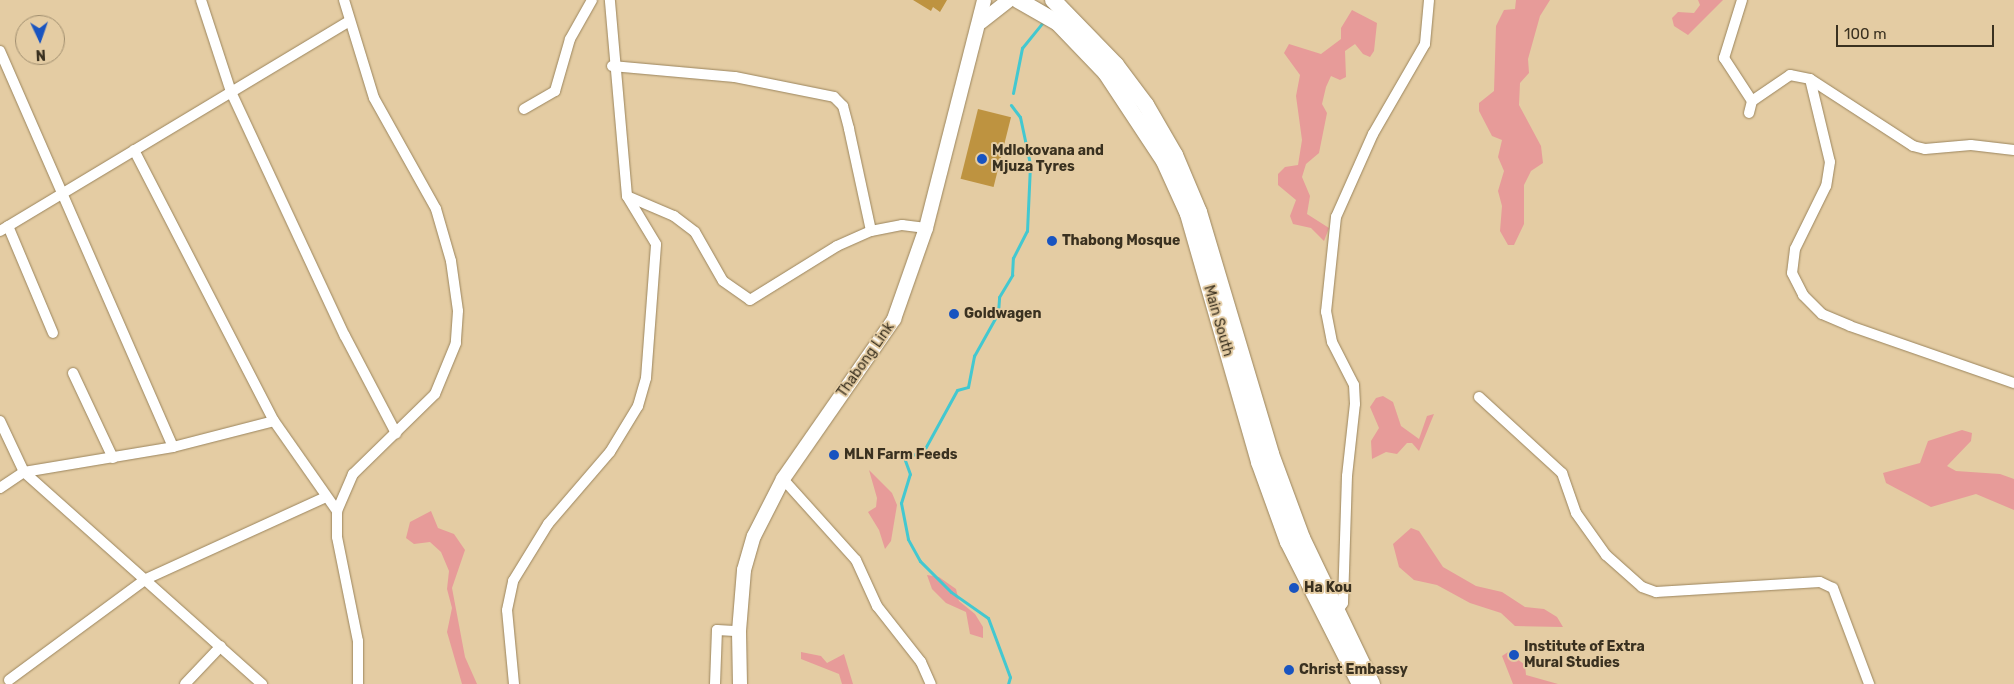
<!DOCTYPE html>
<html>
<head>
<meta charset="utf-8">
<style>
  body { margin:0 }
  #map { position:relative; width:2014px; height:684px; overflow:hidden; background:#e4cca3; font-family:Rubik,sans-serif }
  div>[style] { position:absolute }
  .green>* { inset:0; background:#e79b99 }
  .stream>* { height:3px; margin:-1.5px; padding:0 1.5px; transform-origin:1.5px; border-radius:1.5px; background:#43c8d0 }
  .building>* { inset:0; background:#be9340; transform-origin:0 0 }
  .roads { filter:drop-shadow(0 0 1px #9b855d) drop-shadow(0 0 1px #9b855d) }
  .minor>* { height:10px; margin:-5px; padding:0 5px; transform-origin:5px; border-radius:5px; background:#fff }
  .secondary>* { height:14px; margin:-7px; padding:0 7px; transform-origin:7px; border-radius:7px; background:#fff }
  .trunk>* { height:16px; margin:-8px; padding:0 8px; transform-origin:8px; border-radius:8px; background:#fff }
  .dots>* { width:14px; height:14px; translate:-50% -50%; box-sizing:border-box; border:2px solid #e4cca3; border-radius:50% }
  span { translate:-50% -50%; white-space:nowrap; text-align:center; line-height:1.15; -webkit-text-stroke:4px #e4cca3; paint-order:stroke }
  .poi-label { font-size:14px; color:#3a3120; font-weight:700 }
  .left { translate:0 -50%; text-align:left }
  .street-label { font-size:14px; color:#3a3120 }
  .north { position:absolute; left:15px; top:15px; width:50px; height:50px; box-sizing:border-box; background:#e4cca3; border:1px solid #a08e6f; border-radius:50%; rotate:177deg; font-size:14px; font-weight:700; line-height:20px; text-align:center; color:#3a3120 }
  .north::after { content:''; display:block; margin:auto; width:18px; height:22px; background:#1954c0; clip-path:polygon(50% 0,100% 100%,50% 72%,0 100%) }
  .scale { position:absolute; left:1836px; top:25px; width:158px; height:22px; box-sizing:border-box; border:2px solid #3a3120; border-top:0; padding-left:6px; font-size:15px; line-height:18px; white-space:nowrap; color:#3a3120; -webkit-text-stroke:4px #e4cca3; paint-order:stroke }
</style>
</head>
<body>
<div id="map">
  <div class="green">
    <i style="clip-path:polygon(1516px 0,1550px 0,1540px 16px,1528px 59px,1529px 73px,1520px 83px,1519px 105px,1541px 146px,1543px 163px,1531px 171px,1524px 185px,1524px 224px,1514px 245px,1508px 245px,1500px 231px,1502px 206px,1498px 191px,1504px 171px,1498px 157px,1502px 140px,1492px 136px,1479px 111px,1479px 103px,1494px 91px,1496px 26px,1504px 10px,1515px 9px)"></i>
    <i style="clip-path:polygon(1698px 0,1723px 0,1688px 35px,1674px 26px,1672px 18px,1678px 12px,1694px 13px,1700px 5px)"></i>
    <i style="clip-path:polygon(1352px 10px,1377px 23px,1374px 51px,1370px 57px,1363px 54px,1355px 44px,1345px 51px,1346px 77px,1340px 80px,1331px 76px,1326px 87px,1322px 104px,1327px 113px,1319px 153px,1306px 164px,1302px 177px,1310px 196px,1307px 214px,1329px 228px,1324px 241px,1311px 228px,1293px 224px,1290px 216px,1296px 200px,1278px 185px,1278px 174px,1285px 167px,1298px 165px,1302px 140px,1296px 96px,1300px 75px,1284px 53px,1289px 44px,1321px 54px,1341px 39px,1341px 28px)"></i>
    <i style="clip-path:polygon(1383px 396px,1393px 402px,1401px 426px,1419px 439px,1427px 416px,1434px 414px,1419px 451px,1412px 443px,1407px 443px,1397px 454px,1386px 452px,1372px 459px,1371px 441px,1379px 428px,1370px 407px,1376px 398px)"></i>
    <i style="clip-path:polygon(1962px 430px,1972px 433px,1971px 441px,1947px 466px,1956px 471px,2000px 474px,2014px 479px,2014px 510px,1976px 494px,1931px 507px,1886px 483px,1883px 473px,1920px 463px,1928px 441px)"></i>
    <i style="clip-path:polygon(869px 470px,892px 493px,897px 505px,891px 541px,885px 549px,879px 530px,868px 512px,876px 507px,877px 498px)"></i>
    <i style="clip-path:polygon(431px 511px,438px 528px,454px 534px,465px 550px,452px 588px,465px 657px,477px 684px,462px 684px,447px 632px,452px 608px,447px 589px,449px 571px,441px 552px,430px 542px,414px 544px,406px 538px,410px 522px)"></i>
    <i style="clip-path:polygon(1411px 528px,1419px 531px,1443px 567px,1476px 586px,1502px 592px,1525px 607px,1544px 609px,1557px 617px,1563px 627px,1515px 626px,1501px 613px,1470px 603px,1437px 585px,1414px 580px,1399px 567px,1393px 544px)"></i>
    <i style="clip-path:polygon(927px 575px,939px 577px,956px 589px,959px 601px,975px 614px,983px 627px,983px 638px,970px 634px,966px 612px,946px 603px,932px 589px)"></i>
    <i style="clip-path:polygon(801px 652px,821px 656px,827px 663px,844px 654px,853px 684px,842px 684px,839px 674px,801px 659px)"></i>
    <i style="clip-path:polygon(1508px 652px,1525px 665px,1526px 675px,1558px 684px,1513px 684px,1502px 656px)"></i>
  </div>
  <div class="stream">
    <i style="left:1013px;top:93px;width:46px;rotate:-78.7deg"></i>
    <i style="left:1022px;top:48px;width:32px;rotate:-51deg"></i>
    <i style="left:1008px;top:684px;width:7px;rotate:-74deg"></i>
    <i style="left:1010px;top:677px;width:63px;rotate:-110.4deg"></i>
    <i style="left:988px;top:618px;width:45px;rotate:-144.9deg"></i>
    <i style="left:951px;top:592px;width:44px;rotate:-135deg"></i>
    <i style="left:920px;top:561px;width:25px;rotate:-119deg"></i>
    <i style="left:908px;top:539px;width:37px;rotate:-101deg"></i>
    <i style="left:901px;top:503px;width:30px;rotate:-73deg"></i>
    <i style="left:910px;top:474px;width:20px;rotate:-110deg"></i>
    <i style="left:903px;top:455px;width:19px;rotate:-3deg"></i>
    <i style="left:922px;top:454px;width:73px;rotate:-61.3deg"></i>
    <i style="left:957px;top:390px;width:11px;rotate:-15deg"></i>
    <i style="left:968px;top:387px;width:32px;rotate:-79deg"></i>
    <i style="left:974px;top:356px;width:49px;rotate:-60.8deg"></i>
    <i style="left:998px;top:313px;width:16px;rotate:-86deg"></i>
    <i style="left:999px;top:297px;width:26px;rotate:-59deg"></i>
    <i style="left:1012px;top:275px;width:17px;rotate:-87deg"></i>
    <i style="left:1013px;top:258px;width:30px;rotate:-63deg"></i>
    <i style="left:1027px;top:231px;width:67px;rotate:-87.4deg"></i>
    <i style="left:1030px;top:164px;width:48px;rotate:-102deg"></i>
    <i style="left:1020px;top:117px;width:15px;rotate:-127deg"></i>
  </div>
  <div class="building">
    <i style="clip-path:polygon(913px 0,947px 0,940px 12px,933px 7px,931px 11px)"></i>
    <i style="left:978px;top:109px;width:34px;height:72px;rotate:14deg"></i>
  </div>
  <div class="roads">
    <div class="minor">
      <i style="left:201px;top:0;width:97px;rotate:71.9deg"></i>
      <i style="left:231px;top:92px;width:269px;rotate:65deg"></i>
      <i style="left:345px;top:336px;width:110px;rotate:62.3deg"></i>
      <i style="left:344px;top:0;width:102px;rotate:73deg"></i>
      <i style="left:374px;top:98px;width:127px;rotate:60.8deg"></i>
      <i style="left:436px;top:209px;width:54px;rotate:73.9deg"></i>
      <i style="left:451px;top:261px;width:50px;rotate:82deg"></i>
      <i style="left:458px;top:311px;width:32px;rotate:94deg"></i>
      <i style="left:456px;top:343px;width:55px;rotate:112.4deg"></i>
      <i style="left:435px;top:394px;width:115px;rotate:135.7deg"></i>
      <i style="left:353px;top:474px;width:40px;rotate:113.4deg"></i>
      <i style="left:337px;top:511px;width:26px;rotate:90deg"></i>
      <i style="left:337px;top:537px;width:106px;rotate:78.6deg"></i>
      <i style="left:358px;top:641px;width:43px;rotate:90deg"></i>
      <i style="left:1742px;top:0;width:61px;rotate:107.2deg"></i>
      <i style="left:1724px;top:58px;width:51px;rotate:56.9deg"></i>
      <i style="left:0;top:51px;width:432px;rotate:66.4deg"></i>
      <i style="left:612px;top:66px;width:123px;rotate:5.1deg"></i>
      <i style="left:735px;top:77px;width:101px;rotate:11.4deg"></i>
      <i style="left:834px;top:97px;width:13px;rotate:45deg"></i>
      <i style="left:843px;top:106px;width:24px;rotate:75deg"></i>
      <i style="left:849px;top:129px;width:104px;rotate:77.8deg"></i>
      <i style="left:1810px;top:79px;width:85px;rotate:76.5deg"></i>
      <i style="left:1830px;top:162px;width:24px;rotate:99deg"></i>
      <i style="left:1826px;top:186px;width:70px;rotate:116.2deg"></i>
      <i style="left:1795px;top:249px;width:24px;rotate:97deg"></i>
      <i style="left:1792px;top:273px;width:25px;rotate:63deg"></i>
      <i style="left:1803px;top:295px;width:27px;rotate:45deg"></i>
      <i style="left:1822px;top:314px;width:30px;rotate:23deg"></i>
      <i style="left:1850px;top:326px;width:174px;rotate:19.2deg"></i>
      <i style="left:524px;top:109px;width:36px;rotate:-30deg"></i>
      <i style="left:555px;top:91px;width:54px;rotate:-73.9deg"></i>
      <i style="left:570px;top:39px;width:45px;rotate:-60.6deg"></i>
      <i style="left:1749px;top:113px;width:12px;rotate:-76deg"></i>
      <i style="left:1752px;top:101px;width:46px;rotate:-34.4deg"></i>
      <i style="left:1790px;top:75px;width:20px;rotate:11deg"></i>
      <i style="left:1810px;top:79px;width:123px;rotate:33deg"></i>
      <i style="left:1913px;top:146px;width:12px;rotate:14deg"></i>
      <i style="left:1925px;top:149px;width:46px;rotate:-5deg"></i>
      <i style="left:1971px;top:145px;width:43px;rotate:6.6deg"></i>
      <i style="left:134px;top:150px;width:305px;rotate:62.7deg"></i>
      <i style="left:274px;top:421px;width:110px;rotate:55deg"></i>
      <i style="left:627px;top:196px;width:51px;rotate:23.1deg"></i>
      <i style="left:674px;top:216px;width:26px;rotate:37deg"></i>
      <i style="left:695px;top:232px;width:56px;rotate:60.3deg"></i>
      <i style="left:723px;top:281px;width:33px;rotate:35deg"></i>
      <i style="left:750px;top:300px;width:102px;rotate:-31.8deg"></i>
      <i style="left:837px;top:246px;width:37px;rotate:-24deg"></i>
      <i style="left:871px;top:231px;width:32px;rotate:-11deg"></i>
      <i style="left:902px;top:225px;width:24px;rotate:7deg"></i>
      <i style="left:8px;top:226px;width:116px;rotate:67.2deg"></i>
      <i style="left:0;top:231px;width:407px;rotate:-31deg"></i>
      <i style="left:73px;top:373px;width:94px;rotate:64.8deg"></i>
      <i style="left:1479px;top:397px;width:113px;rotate:42.5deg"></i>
      <i style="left:1562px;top:473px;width:42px;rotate:70.7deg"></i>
      <i style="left:1576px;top:513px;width:52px;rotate:54.5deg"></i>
      <i style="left:1606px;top:555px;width:48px;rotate:41.6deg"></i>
      <i style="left:1642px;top:587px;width:15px;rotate:20deg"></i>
      <i style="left:1656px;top:592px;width:164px;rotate:-3.5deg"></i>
      <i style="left:1820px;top:582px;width:14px;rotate:25deg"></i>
      <i style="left:1833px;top:588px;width:103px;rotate:69.4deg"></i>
      <i style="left:0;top:421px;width:56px;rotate:64.8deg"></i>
      <i style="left:24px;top:472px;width:319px;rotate:41.7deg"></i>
      <i style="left:783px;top:479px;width:109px;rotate:48deg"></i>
      <i style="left:856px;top:560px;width:51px;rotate:65.5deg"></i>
      <i style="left:877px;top:606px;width:71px;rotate:51.8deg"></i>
      <i style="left:921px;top:662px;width:24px;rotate:66deg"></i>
      <i style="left:0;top:488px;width:29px;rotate:-34deg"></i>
      <i style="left:24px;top:472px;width:151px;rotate:-9.5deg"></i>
      <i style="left:173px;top:447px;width:104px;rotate:-14.4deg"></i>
      <i style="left:1336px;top:614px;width:13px;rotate:-58deg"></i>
      <i style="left:1343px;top:603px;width:127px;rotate:-88.2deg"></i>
      <i style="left:1347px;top:476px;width:72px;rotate:-83.7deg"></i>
      <i style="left:1355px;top:404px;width:19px;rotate:-93deg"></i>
      <i style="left:1354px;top:385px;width:48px;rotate:-117.1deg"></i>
      <i style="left:1332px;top:342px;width:31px;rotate:-101deg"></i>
      <i style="left:1326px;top:312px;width:96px;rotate:-84deg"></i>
      <i style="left:1336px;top:217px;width:91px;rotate:-66deg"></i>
      <i style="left:1373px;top:134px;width:104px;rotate:-60deg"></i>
      <i style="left:1425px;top:44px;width:44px;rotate:-84.8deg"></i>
      <i style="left:9px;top:680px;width:170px;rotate:-36.4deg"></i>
      <i style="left:146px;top:579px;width:198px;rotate:-24.5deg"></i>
      <i style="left:185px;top:684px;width:52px;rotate:-46.5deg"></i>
      <i style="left:514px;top:684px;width:74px;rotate:-95.4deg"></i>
      <i style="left:507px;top:610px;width:30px;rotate:-78deg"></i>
      <i style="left:513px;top:581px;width:67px;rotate:-58.4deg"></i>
      <i style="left:548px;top:524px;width:95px;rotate:-49.3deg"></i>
      <i style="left:610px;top:452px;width:54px;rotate:-58.7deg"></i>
      <i style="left:638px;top:406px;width:29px;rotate:-74deg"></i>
      <i style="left:646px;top:378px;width:134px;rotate:-85.7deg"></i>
      <i style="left:656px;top:244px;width:56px;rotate:-121.1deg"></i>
      <i style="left:627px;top:196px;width:197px;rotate:-95deg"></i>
      <i style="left:715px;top:684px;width:54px;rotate:-87.9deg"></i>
      <i style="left:717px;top:630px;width:22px;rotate:3deg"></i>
    </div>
    <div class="secondary">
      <i style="left:981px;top:22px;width:34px;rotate:-38deg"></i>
      <i style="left:740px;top:684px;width:53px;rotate:-91.1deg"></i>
      <i style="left:739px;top:631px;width:61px;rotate:-85.3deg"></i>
      <i style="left:744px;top:570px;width:35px;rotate:-74deg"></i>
      <i style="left:754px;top:536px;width:64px;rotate:-63deg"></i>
      <i style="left:783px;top:479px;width:195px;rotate:-55.2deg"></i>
      <i style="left:894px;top:319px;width:96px;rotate:-70.6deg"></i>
      <i style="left:926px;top:228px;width:235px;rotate:-75.7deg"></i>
    </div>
    <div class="trunk">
      <i style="left:1018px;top:0;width:46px;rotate:29.9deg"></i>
      <i style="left:1058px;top:23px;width:69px;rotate:46.2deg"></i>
      <i style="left:1106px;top:73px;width:105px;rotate:56.6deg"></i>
      <i style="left:1164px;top:161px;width:58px;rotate:65.6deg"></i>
      <i style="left:1188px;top:214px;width:258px;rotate:74deg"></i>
      <i style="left:1259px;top:462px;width:85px;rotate:70.1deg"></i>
      <i style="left:1288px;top:542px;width:159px;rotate:63.1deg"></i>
      <i style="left:1053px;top:0;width:91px;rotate:45.9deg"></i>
      <i style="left:1116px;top:65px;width:50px;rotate:53.1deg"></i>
      <i style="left:1146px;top:105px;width:58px;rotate:59.9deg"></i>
      <i style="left:1175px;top:155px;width:62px;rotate:67.2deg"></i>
      <i style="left:1199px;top:212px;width:252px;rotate:73.4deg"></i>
      <i style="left:1271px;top:454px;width:90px;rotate:69.7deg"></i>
      <i style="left:1302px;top:538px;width:162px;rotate:64.4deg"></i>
    </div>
  </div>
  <div class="dots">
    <i style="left:982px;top:159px;background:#1954c0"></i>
    <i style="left:1052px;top:241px;background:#1954c0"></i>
    <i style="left:954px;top:314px;background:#1954c0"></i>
    <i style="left:834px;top:455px;background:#1954c0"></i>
    <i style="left:1294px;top:588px;background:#1954c0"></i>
    <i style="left:1514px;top:655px;background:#1954c0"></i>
    <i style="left:1289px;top:670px;background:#1954c0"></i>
  </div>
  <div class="poi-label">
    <span class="left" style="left:992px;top:159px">Mdlokovana and<br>Mjuza Tyres</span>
    <span class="left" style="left:1062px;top:241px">Thabong Mosque</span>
    <span class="left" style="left:964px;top:314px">Goldwagen</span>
    <span class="left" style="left:844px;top:455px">MLN Farm Feeds</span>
    <span class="left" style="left:1304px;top:588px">Ha Kou</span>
    <span class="left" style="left:1524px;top:655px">Institute of Extra<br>Mural Studies</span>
    <span class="left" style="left:1299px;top:670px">Christ Embassy</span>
  </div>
  <div class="street-label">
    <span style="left:1218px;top:321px;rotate:74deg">Main South</span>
    <span style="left:866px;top:360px;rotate:-55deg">Thabong Link</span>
  </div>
  <div class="north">N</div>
  <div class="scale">100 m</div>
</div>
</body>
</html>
